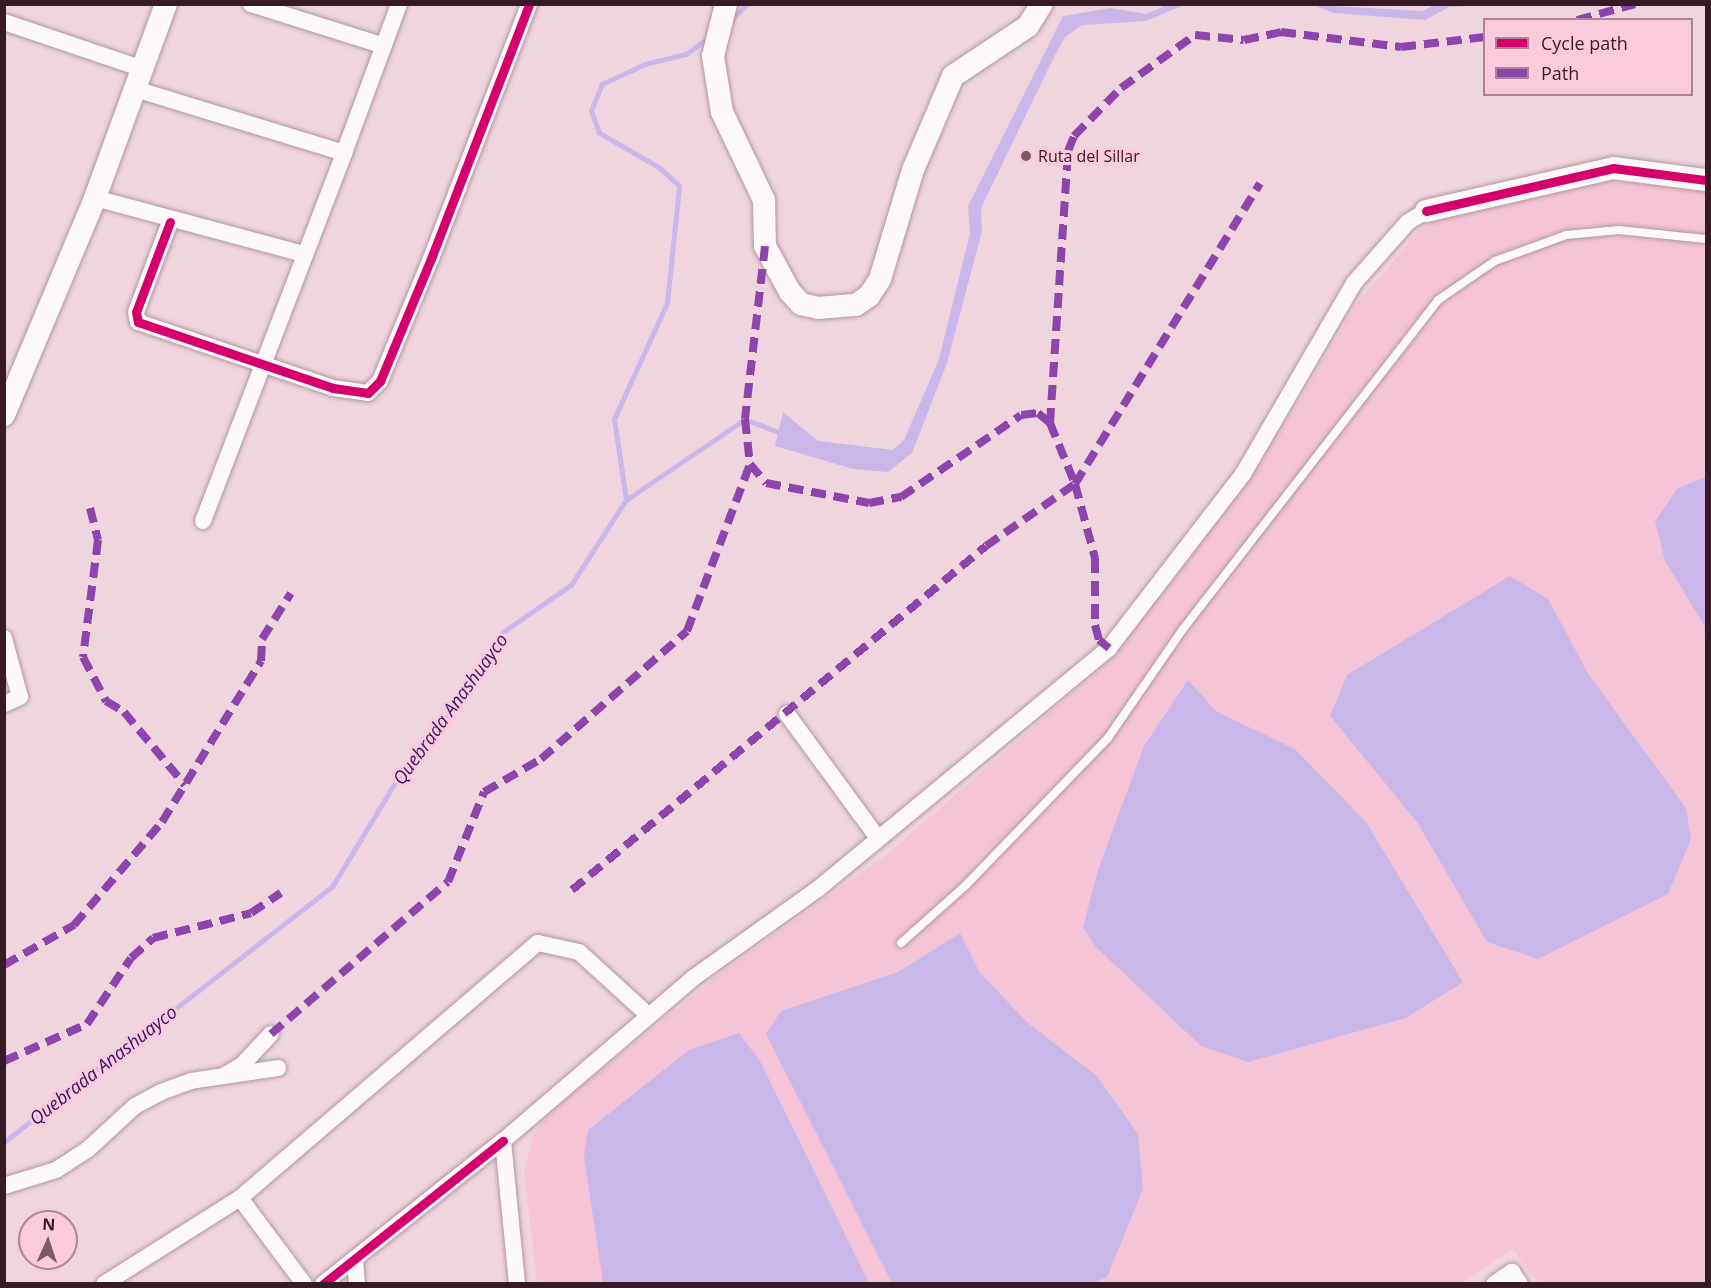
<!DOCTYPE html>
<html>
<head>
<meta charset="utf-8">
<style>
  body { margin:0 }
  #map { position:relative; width:1711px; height:1288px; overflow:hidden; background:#f0d5df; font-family:"Open Sans",sans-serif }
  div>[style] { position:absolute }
  .built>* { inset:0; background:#f6c4d7 }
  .water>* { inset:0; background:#cab8eb }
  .stream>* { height:4.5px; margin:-2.25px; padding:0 2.25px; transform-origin:2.25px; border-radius:2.25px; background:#cab8eb }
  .roads { filter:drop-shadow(0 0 2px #b197a1) drop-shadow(0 0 2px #b197a1) }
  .lane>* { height:8px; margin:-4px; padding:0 4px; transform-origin:4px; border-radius:4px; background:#fdf9fa }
  .street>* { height:16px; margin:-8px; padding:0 8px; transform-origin:8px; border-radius:8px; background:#fdf9fa }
  .secondary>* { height:22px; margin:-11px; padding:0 11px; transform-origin:11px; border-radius:11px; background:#fdf9fa }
  .quiet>* { height:8px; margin-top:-4px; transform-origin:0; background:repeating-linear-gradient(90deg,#8e44ad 0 15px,transparent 0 23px) }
  .cycleway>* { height:9px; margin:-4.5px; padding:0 4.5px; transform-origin:4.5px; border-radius:4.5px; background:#d6006c }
  .dots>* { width:16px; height:16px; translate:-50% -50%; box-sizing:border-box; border:3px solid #fbcadc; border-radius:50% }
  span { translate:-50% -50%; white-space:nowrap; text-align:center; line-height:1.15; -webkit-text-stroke:6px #fbcadc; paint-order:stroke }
  .poi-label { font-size:16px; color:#371a26 }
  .left { translate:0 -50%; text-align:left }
  .water-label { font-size:18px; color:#331464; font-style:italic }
  .frame { position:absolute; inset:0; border:6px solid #371a26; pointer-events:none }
  .legend { position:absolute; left:1483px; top:18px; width:210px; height:78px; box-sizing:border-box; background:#fbcadc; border:2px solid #ad8493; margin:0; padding:8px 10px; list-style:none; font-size:18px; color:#371a26 }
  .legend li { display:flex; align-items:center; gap:12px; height:30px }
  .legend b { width:30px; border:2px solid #ad8493 }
  .north { position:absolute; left:18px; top:1210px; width:60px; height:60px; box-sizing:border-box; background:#fbcadc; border:2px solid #ad8493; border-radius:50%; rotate:3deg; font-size:16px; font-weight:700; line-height:24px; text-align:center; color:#371a26 }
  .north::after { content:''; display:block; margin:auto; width:21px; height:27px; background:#785b67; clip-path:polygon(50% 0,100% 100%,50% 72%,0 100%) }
</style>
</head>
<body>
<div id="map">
  <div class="built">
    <i style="clip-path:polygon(1593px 178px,1706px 191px,1706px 1283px,1538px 1283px,1513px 1249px,1460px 1284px,537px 1283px,524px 1171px,533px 1135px,550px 1112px,721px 973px,887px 854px,1116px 655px,1297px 405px,1354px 307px,1419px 231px,1452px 209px)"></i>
  </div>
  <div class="water">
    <i style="clip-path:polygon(1169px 4px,1184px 5px,1146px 21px,1082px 25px,1065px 37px,1054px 57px,981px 208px,982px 231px,947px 363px,912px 453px,888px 472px,853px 469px,775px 446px,783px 412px,818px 441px,893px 450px,904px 440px,939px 359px,970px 233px,968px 206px,1063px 16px,1110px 8px,1146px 14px)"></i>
    <i style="clip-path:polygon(1313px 5px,1423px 11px,1434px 5px,1488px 5px,1449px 7px,1425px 20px,1333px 13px)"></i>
    <i style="clip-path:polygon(1706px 477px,1706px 648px,1704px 625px,1665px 561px,1655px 521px,1678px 488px)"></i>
    <i style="clip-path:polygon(1510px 576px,1548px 599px,1589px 675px,1686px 808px,1691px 839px,1668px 894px,1538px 959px,1487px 942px,1417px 822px,1330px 716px,1347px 675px)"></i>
    <i style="clip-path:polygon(1188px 680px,1217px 712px,1295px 749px,1366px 822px,1463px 982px,1406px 1018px,1248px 1062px,1201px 1046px,1096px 947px,1083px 927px,1098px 870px,1144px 746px)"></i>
    <i style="clip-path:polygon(960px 933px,980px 973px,1028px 1023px,1097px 1076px,1138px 1134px,1143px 1189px,1107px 1277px,1093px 1283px,892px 1283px,766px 1034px,781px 1011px,898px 972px)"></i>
    <i style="clip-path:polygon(739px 1033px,760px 1061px,869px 1283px,603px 1283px,584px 1156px,588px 1130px,689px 1050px)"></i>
  </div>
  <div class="stream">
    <i style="left:730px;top:21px;width:24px;rotate:-45deg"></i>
    <i style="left:626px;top:500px;width:82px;rotate:-98.4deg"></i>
    <i style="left:614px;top:419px;width:128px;rotate:-65.4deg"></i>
    <i style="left:667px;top:303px;width:118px;rotate:-84.1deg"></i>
    <i style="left:679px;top:186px;width:25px;rotate:-137deg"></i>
    <i style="left:661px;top:169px;width:72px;rotate:-149.9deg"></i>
    <i style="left:599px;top:133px;width:23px;rotate:-110deg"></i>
    <i style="left:591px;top:111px;width:29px;rotate:-68deg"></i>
    <i style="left:602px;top:84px;width:47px;rotate:-24.9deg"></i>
    <i style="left:645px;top:64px;width:42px;rotate:-13.7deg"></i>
    <i style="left:686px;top:54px;width:29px;rotate:-36deg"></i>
    <i style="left:4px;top:1142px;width:415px;rotate:-37.9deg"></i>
    <i style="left:332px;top:887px;width:149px;rotate:-58.8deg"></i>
    <i style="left:409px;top:760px;width:69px;rotate:-48deg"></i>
    <i style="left:455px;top:709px;width:91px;rotate:-58.1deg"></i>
    <i style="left:503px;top:632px;width:83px;rotate:-34.7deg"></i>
    <i style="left:571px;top:585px;width:101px;rotate:-57.1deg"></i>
    <i style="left:626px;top:500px;width:144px;rotate:-34.2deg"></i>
    <i style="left:745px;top:419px;width:41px;rotate:21.5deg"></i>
  </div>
  <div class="roads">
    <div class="lane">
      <i style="left:901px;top:943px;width:87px;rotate:-41.7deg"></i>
      <i style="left:966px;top:885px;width:204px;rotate:-46deg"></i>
      <i style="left:1108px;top:738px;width:132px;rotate:-55.5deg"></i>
      <i style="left:1183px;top:629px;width:416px;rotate:-52.2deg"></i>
      <i style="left:1438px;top:300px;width:69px;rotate:-34.4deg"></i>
      <i style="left:1495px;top:261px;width:76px;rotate:-20.1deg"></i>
      <i style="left:1566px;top:235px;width:53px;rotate:-5.4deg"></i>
      <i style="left:1619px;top:230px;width:87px;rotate:5.9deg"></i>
    </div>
    <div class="street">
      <i style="left:251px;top:4px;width:139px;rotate:17.5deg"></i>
      <i style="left:4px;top:22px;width:147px;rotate:18.7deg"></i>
      <i style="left:135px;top:89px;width:219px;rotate:17deg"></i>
      <i style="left:344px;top:153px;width:159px;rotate:-69.7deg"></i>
      <i style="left:95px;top:198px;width:216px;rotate:15deg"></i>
      <i style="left:170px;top:222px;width:96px;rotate:110.7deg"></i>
      <i style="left:136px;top:312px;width:10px;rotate:79deg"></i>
      <i style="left:138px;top:322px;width:206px;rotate:18.7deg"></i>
      <i style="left:333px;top:388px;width:35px;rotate:8deg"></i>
      <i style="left:368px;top:393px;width:17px;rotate:-45deg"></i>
      <i style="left:380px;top:381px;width:135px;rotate:-67.4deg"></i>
      <i style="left:432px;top:256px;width:270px;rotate:-68.9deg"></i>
      <i style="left:203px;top:521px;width:394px;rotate:-69deg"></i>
      <i style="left:4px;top:638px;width:61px;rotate:74.8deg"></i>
      <i style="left:20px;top:697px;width:17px;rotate:156deg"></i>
      <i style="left:787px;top:714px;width:152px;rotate:53.8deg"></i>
      <i style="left:225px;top:1075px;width:20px;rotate:-30deg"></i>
      <i style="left:242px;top:1065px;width:42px;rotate:-46.9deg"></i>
      <i style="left:503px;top:1141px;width:144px;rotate:84.4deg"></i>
      <i style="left:4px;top:1186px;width:54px;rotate:-17.1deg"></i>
      <i style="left:56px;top:1170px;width:37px;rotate:-33deg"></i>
      <i style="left:87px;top:1150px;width:65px;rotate:-42.5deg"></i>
      <i style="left:135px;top:1106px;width:30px;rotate:-28deg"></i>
      <i style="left:161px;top:1092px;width:32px;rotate:-20deg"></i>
      <i style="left:191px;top:1081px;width:88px;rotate:-8.5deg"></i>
      <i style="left:240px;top:1198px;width:107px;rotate:53.3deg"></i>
      <i style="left:355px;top:1261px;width:23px;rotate:85deg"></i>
      <i style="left:104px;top:1284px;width:161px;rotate:-32.3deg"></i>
      <i style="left:240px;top:1198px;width:392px;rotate:-40.6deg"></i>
      <i style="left:538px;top:943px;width:42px;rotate:12.4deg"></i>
      <i style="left:579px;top:952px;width:93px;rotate:42.4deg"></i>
      <i style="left:323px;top:1284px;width:230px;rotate:-38.5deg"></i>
      <i style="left:503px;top:1141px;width:250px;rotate:-40.6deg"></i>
      <i style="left:693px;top:978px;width:155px;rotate:-35.5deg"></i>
      <i style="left:819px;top:888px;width:376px;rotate:-39.6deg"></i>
      <i style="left:1109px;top:648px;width:220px;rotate:-52.4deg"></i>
      <i style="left:1243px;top:474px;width:221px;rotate:-59.8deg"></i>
      <i style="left:1354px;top:283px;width:81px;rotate:-48.5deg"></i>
      <i style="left:1408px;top:222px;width:21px;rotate:-31deg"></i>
      <i style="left:1494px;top:1284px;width:22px;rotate:-34deg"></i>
      <i style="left:1512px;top:1272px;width:14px;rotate:56deg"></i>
    </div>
    <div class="secondary">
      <i style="left:726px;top:4px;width:54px;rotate:104deg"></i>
      <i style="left:713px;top:56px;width:57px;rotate:80.9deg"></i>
      <i style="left:722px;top:112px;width:98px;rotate:64.5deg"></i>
      <i style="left:764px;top:200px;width:46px;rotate:88.8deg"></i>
      <i style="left:765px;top:246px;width:52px;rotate:61.5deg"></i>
      <i style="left:790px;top:292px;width:16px;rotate:47deg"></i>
      <i style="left:801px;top:304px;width:17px;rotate:13deg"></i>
      <i style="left:818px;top:308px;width:38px;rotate:-5deg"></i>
      <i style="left:856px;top:305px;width:16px;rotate:-35deg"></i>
      <i style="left:869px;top:296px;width:20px;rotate:-57deg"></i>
      <i style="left:880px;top:279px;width:114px;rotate:-73.2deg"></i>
      <i style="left:913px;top:170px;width:102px;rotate:-66.9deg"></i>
      <i style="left:953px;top:76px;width:90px;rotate:-33.7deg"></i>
      <i style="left:1028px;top:26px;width:26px;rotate:-58deg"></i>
      <i style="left:1426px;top:211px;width:192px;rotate:-12.9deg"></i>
      <i style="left:1613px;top:168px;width:94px;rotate:7.4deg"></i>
      <i style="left:4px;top:415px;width:235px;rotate:-67.2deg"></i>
      <i style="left:95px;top:198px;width:207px;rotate:-69.9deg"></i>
    </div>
  </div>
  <div class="quiet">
    <i style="left:1577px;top:20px;width:60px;rotate:-15.4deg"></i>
    <i style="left:765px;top:246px;width:174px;rotate:96.6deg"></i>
    <i style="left:745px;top:419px;width:45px;rotate:83.7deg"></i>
    <i style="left:750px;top:464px;width:25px;rotate:50deg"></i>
    <i style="left:766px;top:483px;width:105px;rotate:11deg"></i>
    <i style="left:869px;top:503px;width:33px;rotate:-11deg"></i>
    <i style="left:901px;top:497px;width:145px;rotate:-34.3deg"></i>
    <i style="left:1021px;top:415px;width:17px;rotate:-7deg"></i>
    <i style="left:1038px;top:413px;width:16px;rotate:40deg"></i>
    <i style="left:1050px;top:423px;width:66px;rotate:67.7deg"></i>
    <i style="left:1075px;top:484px;width:77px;rotate:74.9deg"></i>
    <i style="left:1095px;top:558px;width:67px;rotate:90deg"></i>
    <i style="left:1095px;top:625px;width:16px;rotate:75deg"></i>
    <i style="left:1099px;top:640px;width:13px;rotate:39deg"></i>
    <i style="left:1050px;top:423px;width:273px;rotate:-86.2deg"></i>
    <i style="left:1068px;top:151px;width:16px;rotate:-68deg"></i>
    <i style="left:1074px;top:136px;width:67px;rotate:-45.6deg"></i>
    <i style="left:1121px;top:88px;width:91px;rotate:-35.6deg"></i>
    <i style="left:1195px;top:35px;width:49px;rotate:5.8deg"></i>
    <i style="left:1244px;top:40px;width:38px;rotate:-12deg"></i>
    <i style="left:1281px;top:32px;width:121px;rotate:7.1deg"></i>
    <i style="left:1401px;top:47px;width:84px;rotate:-6.9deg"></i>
    <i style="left:90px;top:508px;width:33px;rotate:76deg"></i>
    <i style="left:98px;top:540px;width:118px;rotate:97.3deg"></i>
    <i style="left:83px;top:657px;width:50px;rotate:62.4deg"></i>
    <i style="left:106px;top:701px;width:21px;rotate:31deg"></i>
    <i style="left:124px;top:712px;width:95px;rotate:50.1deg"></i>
    <i style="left:572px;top:890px;width:538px;rotate:-39.72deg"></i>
    <i style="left:986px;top:546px;width:108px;rotate:-34.9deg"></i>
    <i style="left:1075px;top:484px;width:353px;rotate:-58.4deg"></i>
    <i style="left:4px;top:965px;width:81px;rotate:-29.7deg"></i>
    <i style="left:74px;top:925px;width:135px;rotate:-49.5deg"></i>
    <i style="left:162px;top:822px;width:189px;rotate:-58.4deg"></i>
    <i style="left:261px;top:661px;width:22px;rotate:-87deg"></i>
    <i style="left:262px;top:639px;width:54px;rotate:-57.8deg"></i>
    <i style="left:271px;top:1034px;width:233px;rotate:-40.7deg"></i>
    <i style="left:448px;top:882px;width:97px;rotate:-68.2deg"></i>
    <i style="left:484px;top:792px;width:66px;rotate:-30.1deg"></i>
    <i style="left:541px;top:759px;width:194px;rotate:-41.2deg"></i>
    <i style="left:687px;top:631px;width:178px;rotate:-69.3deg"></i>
    <i style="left:4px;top:1061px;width:91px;rotate:-24deg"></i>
    <i style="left:87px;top:1024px;width:79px;rotate:-56.3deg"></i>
    <i style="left:131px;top:958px;width:30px;rotate:-42deg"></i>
    <i style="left:153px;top:938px;width:101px;rotate:-14.3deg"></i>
    <i style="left:251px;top:913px;width:36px;rotate:-34deg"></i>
  </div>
  <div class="cycleway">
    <i style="left:1426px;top:211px;width:192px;rotate:-12.9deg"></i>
    <i style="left:1613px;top:168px;width:94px;rotate:7.4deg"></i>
    <i style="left:170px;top:222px;width:96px;rotate:110.7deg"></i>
    <i style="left:136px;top:312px;width:10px;rotate:79deg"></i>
    <i style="left:138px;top:322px;width:206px;rotate:18.7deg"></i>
    <i style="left:333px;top:388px;width:35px;rotate:8deg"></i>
    <i style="left:368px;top:393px;width:17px;rotate:-45deg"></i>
    <i style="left:380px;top:381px;width:135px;rotate:-67.4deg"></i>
    <i style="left:432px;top:256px;width:270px;rotate:-68.9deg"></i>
    <i style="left:323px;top:1284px;width:230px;rotate:-38.5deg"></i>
  </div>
  <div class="dots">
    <i style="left:1026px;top:156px;background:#785b67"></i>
  </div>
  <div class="poi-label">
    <span class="left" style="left:1038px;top:156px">Ruta del Sillar</span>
  </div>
  <div class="water-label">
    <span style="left:450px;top:709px;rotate:-54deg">Quebrada Anashuayco</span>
    <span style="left:103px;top:1065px;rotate:-38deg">Quebrada Anashuayco</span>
  </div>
  <div class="frame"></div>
  <ul class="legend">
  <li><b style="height:8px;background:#d6006c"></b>Cycle path</li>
  <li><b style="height:8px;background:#8e44ad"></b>Path</li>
  </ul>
  <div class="north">N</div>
</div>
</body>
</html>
